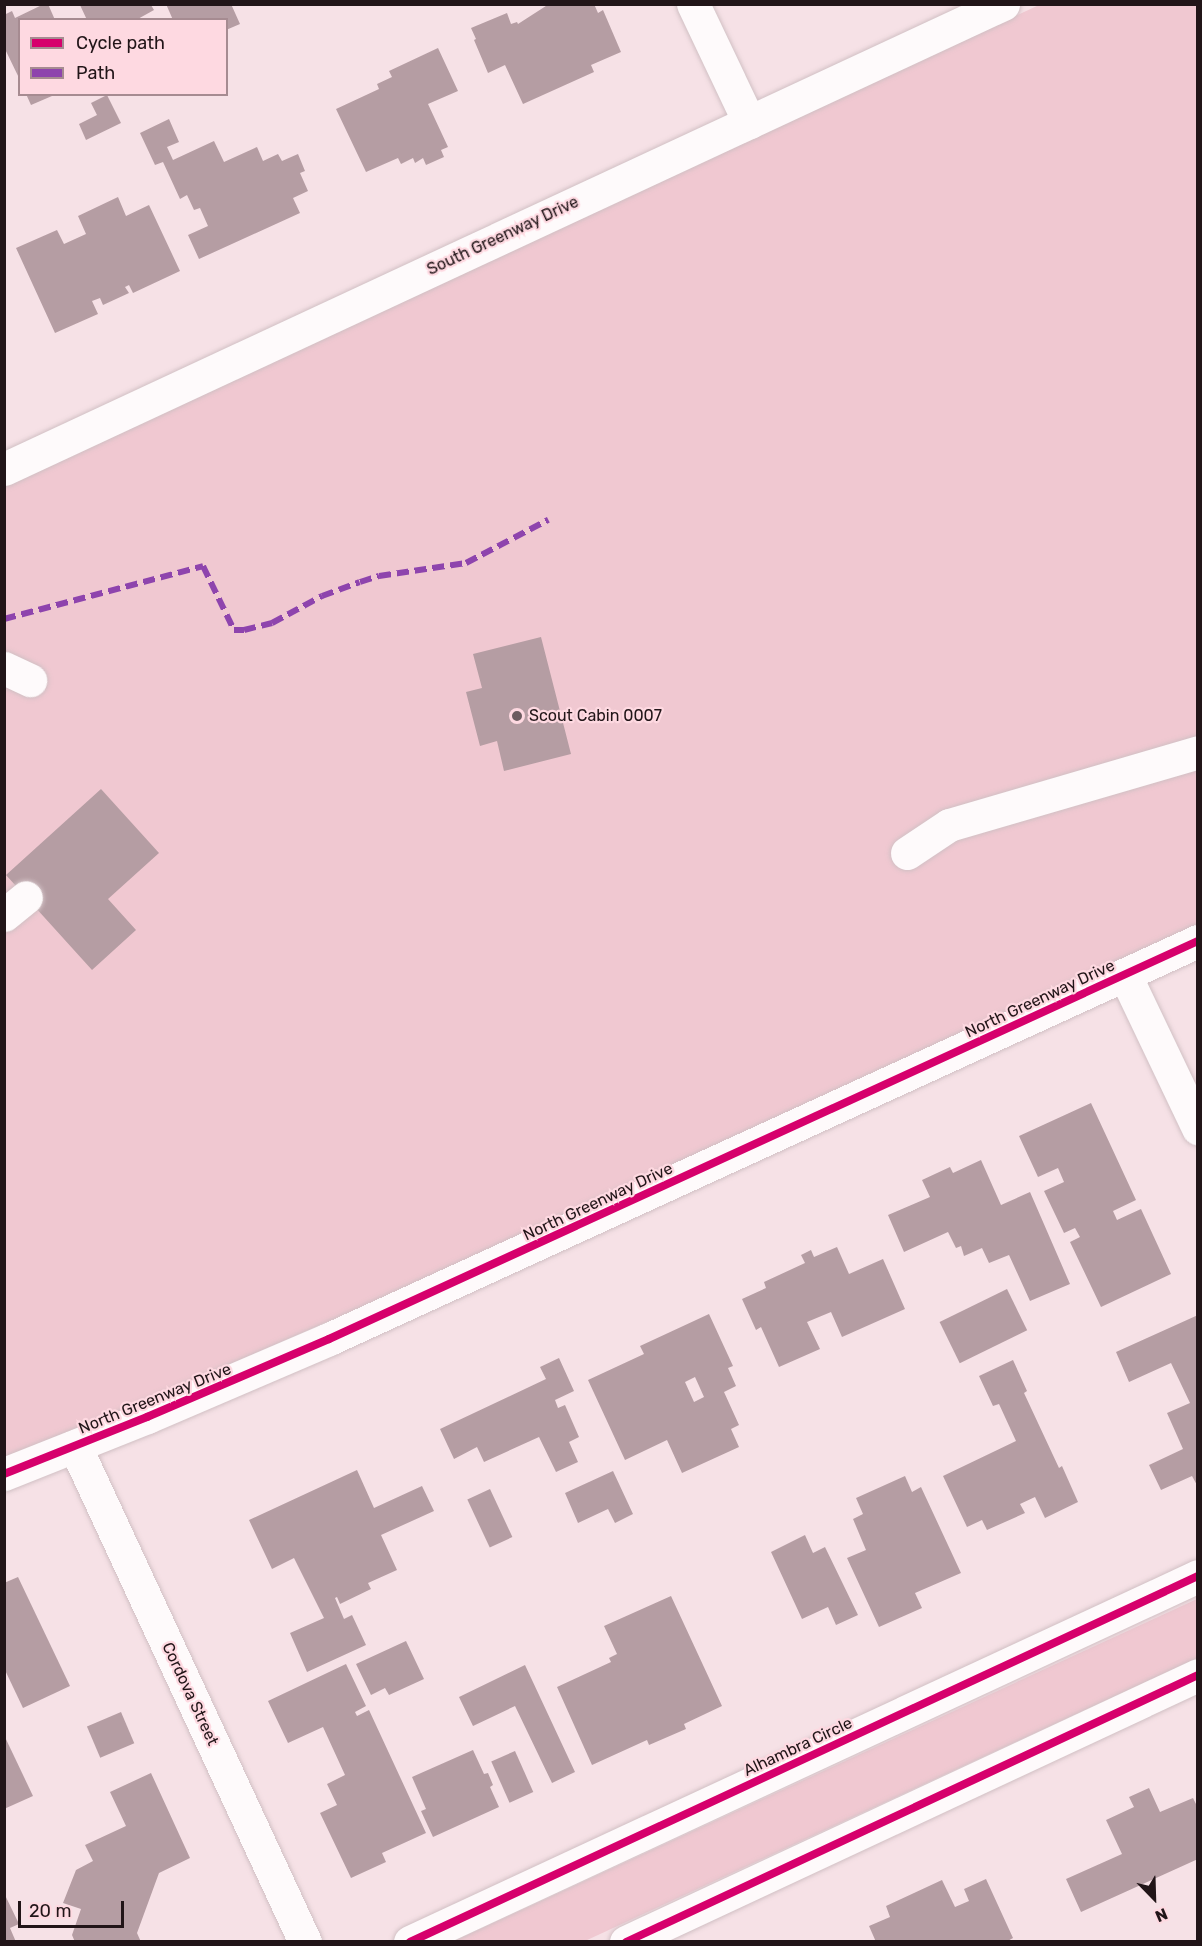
<!DOCTYPE html>
<html>
<head>
<meta charset="utf-8">
<style>
  body { margin:0 }
  #map { position:relative; width:1202px; height:1946px; overflow:hidden; background:#f6e1e6; font-family:Rubik,sans-serif }
  div>[style] { position:absolute }
  .green>* { inset:0; background:#f0c8d1 }
  .building>* { inset:0; background:#b59da3; transform-origin:0 0 }
  .roads { filter:drop-shadow(0 0 2px #d1c0c4) drop-shadow(0 0 2px #d1c0c4) }
  .minor>* { height:33px; margin:-16.5px; padding:0 16.5px; transform-origin:16.5px; border-radius:16.5px; background:#fefafb }
  .quiet>* { height:6px; margin-top:-3px; transform-origin:0; background:repeating-linear-gradient(90deg,#8e44ad 0 12px,transparent 0 18px) }
  .cycleway>* { height:8px; margin:-4px; padding:0 4px; transform-origin:4px; border-radius:4px; background:#d6006c }
  .dots>* { width:16px; height:16px; translate:-50% -50%; box-sizing:border-box; border:3px solid #fed9e1; border-radius:50% }
  span { translate:-50% -50%; white-space:nowrap; text-align:center; line-height:1.15; -webkit-text-stroke:4.5px #fed9e1; paint-order:stroke }
  .street-label { font-size:16px; color:#211518 }
  .poi-label { font-size:16px; color:#211518 }
  .left { translate:0 -50%; text-align:left }
  .frame { position:absolute; inset:0; border:6px solid #211518; pointer-events:none }
  .legend { position:absolute; left:18px; top:18px; width:210px; height:78px; box-sizing:border-box; background:#fed9e1; border:2px solid #a68b91; margin:0; padding:8px 10px; list-style:none; font-size:18px; color:#211518 }
  .legend li { display:flex; align-items:center; gap:12px; height:30px }
  .legend b { width:30px; border:2px solid #a68b91 }
  .north { position:absolute; left:1124px; top:1868px; width:60px; height:60px; -webkit-text-stroke:4px #fed9e1; paint-order:stroke; rotate:157deg; font-size:16px; font-weight:700; line-height:24px; text-align:center; color:#211518 }
  .north::after { content:''; display:block; margin:auto; width:21px; height:27px; background:#211518; clip-path:polygon(50% 0,100% 100%,50% 72%,0 100%) }
  .scale { position:absolute; left:18px; top:1901px; width:106px; height:27px; box-sizing:border-box; border:3px solid #211518; border-top:0; padding-left:8px; font-size:18px; line-height:21px; white-space:nowrap; color:#211518; -webkit-text-stroke:4px #fed9e1; paint-order:stroke }
</style>
</head>
<body>
<div id="map">
  <div class="green">
    <i style="clip-path:polygon(1039px 5px,1197px 5px,1197px 926px,459px 1264px,112px 1416px,5px 1457px,4px 485px)"></i>
    <i style="clip-path:polygon(1197px 1599px,1197px 1658px,585px 1941px,452px 1942px)"></i>
  </div>
  <div class="building">
    <i style="clip-path:polygon(44px 4px,48px 4px,55px 20px,20px 20px,20px 80px,4px 47px,4px 15px,12px 11px,15px 18px)"></i>
    <i style="clip-path:polygon(166px 4px,231px 4px,240px 24px,226px 30px,226px 20px,173px 20px)"></i>
    <i style="clip-path:polygon(549px 4px,594px 4px,598px 13px,603px 10px,621px 52px,591px 65px,594px 72px,523px 104px,505px 65px,488px 73px,474px 40px,476px 39px,471px 28px,507px 13px,511px 24px,517px 22px,518px 24px)"></i>
    <i style="clip-path:polygon(80px 5px,151px 5px,154px 10px,136px 20px,87px 20px)"></i>
    <i style="clip-path:polygon(438px 48px,458px 91px,428px 104px,448px 147px,441px 150px,444px 157px,426px 165px,423px 158px,415px 163px,413px 158px,401px 164px,398px 158px,366px 172px,336px 109px,379px 89px,377px 84px,392px 77px,389px 71px)"></i>
    <i style="clip-path:polygon(26px 94px,51px 94px,52px 96px,31px 105px)"></i>
    <i style="clip-path:polygon(107px 95px,121px 123px,86px 140px,79px 124px,97px 115px,91px 103px)"></i>
    <i style="clip-path:polygon(169px 119px,179px 142px,167px 147px,173px 160px,214px 141px,224px 162px,257px 147px,263px 161px,278px 154px,282px 161px,298px 154px,305px 171px,300px 173px,308px 191px,293px 198px,300px 213px,199px 259px,188px 235px,208px 226px,200px 208px,194px 210px,187px 195px,180px 199px,163px 162px,155px 165px,140px 133px)"></i>
    <i style="clip-path:polygon(118px 197px,126px 216px,149px 205px,180px 271px,133px 293px,129px 285px,125px 287px,129px 293px,103px 305px,100px 298px,92px 301px,98px 314px,55px 333px,16px 248px,57px 230px,64px 244px,86px 234px,78px 216px)"></i>
    <i style="clip-path:polygon(541px 637px,571px 754px,504px 771px,497px 741px,480px 746px,466px 692px,482px 688px,473px 654px)"></i>
    <i style="clip-path:polygon(101px 789px,159px 853px,108px 899px,136px 930px,92px 970px,6px 875px)"></i>
    <i style="clip-path:polygon(1091px 1103px,1136px 1200px,1113px 1211px,1117px 1220px,1141px 1209px,1171px 1274px,1101px 1307px,1070px 1242px,1080px 1237px,1075px 1228px,1064px 1233px,1044px 1191px,1064px 1182px,1058px 1168px,1038px 1177px,1019px 1136px)"></i>
    <i style="clip-path:polygon(981px 1160px,1001px 1205px,1030px 1192px,1070px 1284px,1030px 1301px,1009px 1255px,989px 1263px,982px 1248px,964px 1256px,961px 1246px,956px 1248px,948px 1232px,904px 1252px,888px 1215px,930px 1197px,922px 1180px,950px 1167px,953px 1173px)"></i>
    <i style="clip-path:polygon(837px 1247px,849px 1274px,883px 1259px,905px 1309px,842px 1337px,831px 1312px,807px 1322px,820px 1349px,779px 1367px,761px 1327px,756px 1330px,742px 1299px,766px 1288px,764px 1282px,805px 1263px,801px 1255px,811px 1250px,814px 1257px)"></i>
    <i style="left:1007px;top:1289px;width:46px;height:75px;rotate:64deg"></i>
    <i style="clip-path:polygon(evenodd,709px 1314px,733px 1366px,728px 1368px,736px 1386px,724px 1392px,739px 1425px,731px 1429px,739px 1447px,682px 1473px,667px 1440px,625px 1460px,588px 1380px,644px 1354px,640px 1346px,709px 1314px,695px 1377px,704px 1397px,694px 1402px,685px 1382px,695px 1377px)"></i>
    <i style="clip-path:polygon(1198px 1315px,1198px 1487px,1192px 1476px,1161px 1490px,1149px 1465px,1183px 1449px,1167px 1413px,1190px 1403px,1171px 1363px,1129px 1382px,1116px 1352px)"></i>
    <i style="clip-path:polygon(559px 1358px,574px 1391px,555px 1400px,558px 1408px,565px 1405px,579px 1437px,569px 1442px,578px 1462px,556px 1472px,539px 1437px,484px 1462px,477px 1447px,454px 1459px,440px 1429px,546px 1379px,540px 1367px)"></i>
    <i style="clip-path:polygon(1013px 1360px,1027px 1391px,1024px 1393px,1059px 1468px,1062px 1466px,1078px 1502px,1045px 1518px,1035px 1497px,1020px 1504px,1025px 1513px,987px 1530px,982px 1520px,967px 1527px,943px 1476px,1016px 1441px,999px 1404px,993px 1406px,979px 1376px)"></i>
    <i style="clip-path:polygon(357px 1470px,374px 1508px,422px 1486px,434px 1511px,381px 1535px,397px 1570px,368px 1583px,371px 1589px,340px 1604px,337px 1597px,335px 1598px,344px 1619px,352px 1615px,366px 1645px,307px 1672px,290px 1633px,324px 1618px,294px 1558px,272px 1569px,249px 1520px)"></i>
    <i style="clip-path:polygon(613px 1471px,633px 1514px,615px 1523px,608px 1509px,578px 1523px,565px 1493px)"></i>
    <i style="clip-path:polygon(905px 1476px,912px 1492px,921px 1487px,961px 1573px,915px 1593px,922px 1608px,879px 1627px,847px 1558px,866px 1550px,853px 1519px,863px 1514px,856px 1498px)"></i>
    <i style="left:490px;top:1489px;width:53px;height:25px;rotate:65deg"></i>
    <i style="clip-path:polygon(805px 1535px,813px 1553px,825px 1547px,858px 1615px,836px 1625px,828px 1607px,802px 1619px,771px 1552px)"></i>
    <i style="clip-path:polygon(18px 1577px,70px 1686px,23px 1708px,4px 1668px,4px 1583px)"></i>
    <i style="clip-path:polygon(671px 1596px,722px 1706px,684px 1724px,686px 1729px,649px 1745px,647px 1740px,592px 1765px,557px 1687px,611px 1662px,609px 1658px,617px 1654px,604px 1626px)"></i>
    <i style="clip-path:polygon(406px 1641px,424px 1679px,389px 1695px,385px 1688px,371px 1695px,356px 1664px)"></i>
    <i style="clip-path:polygon(346px 1664px,366px 1706px,355px 1712px,357px 1716px,369px 1710px,426px 1833px,382px 1853px,386px 1862px,351px 1878px,320px 1813px,337px 1805px,327px 1784px,345px 1775px,323px 1727px,288px 1743px,268px 1701px)"></i>
    <i style="clip-path:polygon(525px 1665px,575px 1772px,552px 1783px,515px 1706px,473px 1726px,459px 1697px)"></i>
    <i style="left:121px;top:1712px;width:34px;height:37px;rotate:67deg"></i>
    <i style="clip-path:polygon(4px 1735px,33px 1796px,4px 1809px)"></i>
    <i style="clip-path:polygon(473px 1750px,484px 1774px,488px 1773px,493px 1785px,490px 1787px,499px 1807px,433px 1837px,421px 1811px,426px 1809px,412px 1777px)"></i>
    <i style="left:515px;top:1751px;width:45px;height:26px;rotate:66deg"></i>
    <i style="clip-path:polygon(151px 1773px,190px 1858px,159px 1873px,137px 1933px,141px 1942px,75px 1942px,72px 1935px,81px 1909px,63px 1903px,76px 1870px,93px 1861px,85px 1845px,126px 1826px,110px 1792px)"></i>
    <i style="clip-path:polygon(1149px 1788px,1160px 1812px,1193px 1798px,1198px 1808px,1198px 1859px,1081px 1912px,1066px 1879px,1122px 1854px,1106px 1820px,1134px 1807px,1129px 1797px)"></i>
    <i style="clip-path:polygon(986px 1879px,1013px 1938px,1006px 1942px,876px 1942px,869px 1926px,890px 1917px,886px 1906px,942px 1880px,955px 1907px,969px 1901px,964px 1889px)"></i>
    <i style="clip-path:polygon(4px 1893px,19px 1924px,10px 1928px,16px 1942px,4px 1942px)"></i>
  </div>
  <div class="roads">
    <div class="minor">
      <i style="left:693px;top:4px;width:131px;rotate:64.6deg"></i>
      <i style="left:4px;top:469px;width:1102px;rotate:-24.96deg"></i>
      <i style="left:4px;top:668px;width:29px;rotate:25deg"></i>
      <i style="left:907px;top:853px;width:50px;rotate:-33.7deg"></i>
      <i style="left:949px;top:825px;width:259px;rotate:-16.3deg"></i>
      <i style="left:4px;top:915px;width:28px;rotate:-39deg"></i>
      <i style="left:1125px;top:975px;width:170px;rotate:64.5deg"></i>
      <i style="left:75px;top:1446px;width:547px;rotate:65.12deg"></i>
      <i style="left:4px;top:1474px;width:154px;rotate:-21.7deg"></i>
      <i style="left:147px;top:1417px;width:198px;rotate:-23.2deg"></i>
      <i style="left:329px;top:1339px;width:956px;rotate:-24.61deg"></i>
      <i style="left:410px;top:1942px;width:869px;rotate:-24.91deg"></i>
      <i style="left:626px;top:1942px;width:631px;rotate:-25.02deg"></i>
    </div>
  </div>
  <div class="quiet">
    <i style="left:4px;top:619px;width:206px;rotate:-14.9deg"></i>
    <i style="left:203px;top:566px;width:71px;rotate:64.2deg"></i>
    <i style="left:234px;top:630px;width:10px"></i>
    <i style="left:244px;top:630px;width:29px;rotate:-14deg"></i>
    <i style="left:272px;top:623px;width:57px;rotate:-28.4deg"></i>
    <i style="left:322px;top:596px;width:40px;rotate:-20.2deg"></i>
    <i style="left:360px;top:582px;width:20px;rotate:-18deg"></i>
    <i style="left:379px;top:576px;width:88px;rotate:-8.5deg"></i>
    <i style="left:466px;top:563px;width:93px;rotate:-27.7deg"></i>
  </div>
  <div class="cycleway">
    <i style="left:4px;top:1474px;width:154px;rotate:-21.7deg"></i>
    <i style="left:147px;top:1417px;width:198px;rotate:-23.2deg"></i>
    <i style="left:329px;top:1339px;width:956px;rotate:-24.61deg"></i>
    <i style="left:410px;top:1942px;width:869px;rotate:-24.91deg"></i>
    <i style="left:626px;top:1942px;width:631px;rotate:-25.02deg"></i>
  </div>
  <div class="dots">
    <i style="left:517px;top:716px;background:#6c5c60"></i>
  </div>
  <div class="street-label">
    <span style="left:503px;top:236px;rotate:-25deg">South Greenway Drive</span>
    <span style="left:1040px;top:999px;rotate:-25deg">North Greenway Drive</span>
    <span style="left:598px;top:1202px;rotate:-25deg">North Greenway Drive</span>
    <span style="left:155px;top:1399px;rotate:-22deg">North Greenway Drive</span>
    <span style="left:190px;top:1694px;rotate:65deg">Cordova Street</span>
    <span style="left:798px;top:1747px;rotate:-25deg">Alhambra Circle</span>
  </div>
  <div class="poi-label">
    <span class="left" style="left:529px;top:716px">Scout Cabin 0007</span>
  </div>
  <div class="frame"></div>
  <ul class="legend">
  <li><b style="height:8px;background:#d6006c"></b>Cycle path</li>
  <li><b style="height:8px;background:#8e44ad"></b>Path</li>
  </ul>
  <div class="north">N</div>
  <div class="scale">20 m</div>
</div>
</body>
</html>
